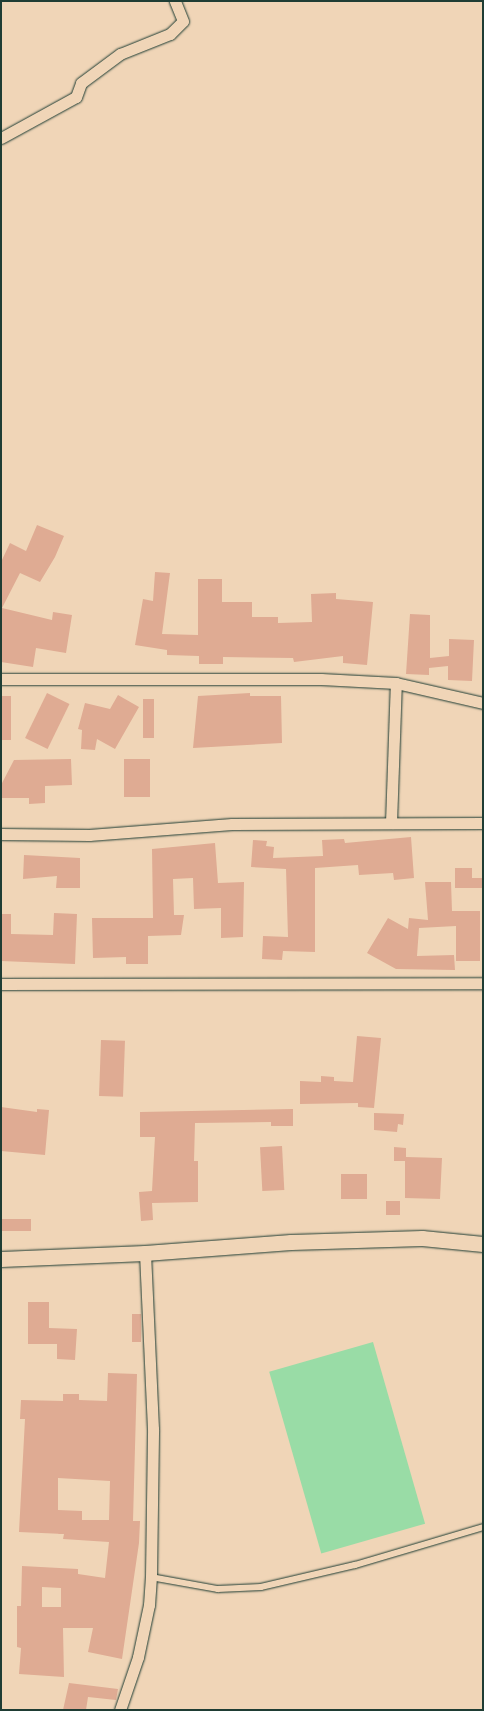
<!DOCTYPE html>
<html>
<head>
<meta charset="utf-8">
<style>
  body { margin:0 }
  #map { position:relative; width:484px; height:1711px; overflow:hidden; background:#f0d5b7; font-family:"Patrick Hand",sans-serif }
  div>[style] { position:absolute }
  .green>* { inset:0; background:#99dca6; transform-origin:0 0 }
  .building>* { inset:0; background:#dfab93; transform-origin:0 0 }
  .roads { filter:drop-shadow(0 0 1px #1f3d34) drop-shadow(0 0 1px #1f3d34) }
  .lane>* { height:5.5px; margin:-2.75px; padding:0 2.75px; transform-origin:2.75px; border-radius:2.75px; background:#f0d5b7 }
  .street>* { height:11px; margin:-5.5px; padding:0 5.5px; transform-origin:5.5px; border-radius:5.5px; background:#f0d5b7 }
  .secondary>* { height:15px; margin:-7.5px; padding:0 7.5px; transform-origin:7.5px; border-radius:7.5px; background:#f0d5b7 }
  span { translate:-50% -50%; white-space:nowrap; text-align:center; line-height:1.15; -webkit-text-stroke:4px #f0d5b7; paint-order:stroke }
  .frame { position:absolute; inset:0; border:2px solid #1f3d34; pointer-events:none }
</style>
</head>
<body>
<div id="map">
  <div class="green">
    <i style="left:373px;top:1342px;width:189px;height:108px;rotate:74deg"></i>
  </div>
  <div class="building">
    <i style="clip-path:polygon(37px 525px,64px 536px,55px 557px,40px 582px,20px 573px,2px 608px,52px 620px,53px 612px,72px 615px,66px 653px,36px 648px,33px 667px,1px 662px,1px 562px,10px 543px,26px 551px)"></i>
    <i style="clip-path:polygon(155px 572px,170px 573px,162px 634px,198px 635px,198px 579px,222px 579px,222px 602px,252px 602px,252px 617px,278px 617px,278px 623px,312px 622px,311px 594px,336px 593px,336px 599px,373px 602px,367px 665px,343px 663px,343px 656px,294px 662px,293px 658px,223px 657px,223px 664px,199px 664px,199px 656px,167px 655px,167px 650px,135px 645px,143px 599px,153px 601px)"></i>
    <i style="clip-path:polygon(410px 614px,430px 615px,430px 658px,449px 656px,449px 639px,474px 640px,472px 681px,448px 680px,448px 666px,429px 668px,429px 675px,406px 674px)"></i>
    <i style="left:47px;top:693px;width:25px;height:50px;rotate:26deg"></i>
    <i style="clip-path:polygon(250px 693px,250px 696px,281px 696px,282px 743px,193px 748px,198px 696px)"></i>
    <i style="clip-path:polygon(118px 695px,139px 707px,115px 749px,97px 739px,95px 750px,81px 749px,82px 730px,78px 729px,85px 703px,110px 709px)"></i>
    <i style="left:1px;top:696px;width:10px;height:44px"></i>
    <i style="left:143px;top:699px;width:11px;height:39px"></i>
    <i style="clip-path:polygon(71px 759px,72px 785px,45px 786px,45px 803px,29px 804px,29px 798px,1px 798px,1px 785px,14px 760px)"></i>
    <i style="left:124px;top:759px;width:26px;height:38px"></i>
    <i style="clip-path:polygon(411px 837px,414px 878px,394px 880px,393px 873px,359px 875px,358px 865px,315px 868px,315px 952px,283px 951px,282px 960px,262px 959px,263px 936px,288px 937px,286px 869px,251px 867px,253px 840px,267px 841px,266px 846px,274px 847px,273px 858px,323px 856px,322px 840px,344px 839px,345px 843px)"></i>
    <i style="clip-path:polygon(215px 843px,218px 883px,244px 882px,243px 937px,221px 938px,221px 908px,194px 909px,193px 878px,173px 879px,174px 915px,184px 915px,181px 935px,148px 936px,148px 964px,126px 964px,126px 957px,93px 958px,92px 918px,153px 918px,152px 849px)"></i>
    <i style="clip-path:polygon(24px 855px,80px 858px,80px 888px,56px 888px,57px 876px,23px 879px)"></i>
    <i style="clip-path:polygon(455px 868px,472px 868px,472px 878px,483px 878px,483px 888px,455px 888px)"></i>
    <i style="clip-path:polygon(425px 882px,451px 882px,452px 911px,480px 911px,480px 961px,456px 961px,456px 926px,419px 928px,417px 956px,454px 955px,455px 970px,396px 969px,367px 953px,388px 918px,408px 929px,409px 918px,428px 920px)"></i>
    <i style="clip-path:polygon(54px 913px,77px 914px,75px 964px,1px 961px,1px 914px,11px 914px,11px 934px,53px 935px)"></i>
    <i style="clip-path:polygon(357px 1036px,381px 1038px,374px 1108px,358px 1107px,358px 1103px,300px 1104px,300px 1081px,321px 1082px,321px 1076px,334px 1077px,334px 1081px,353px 1082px)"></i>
    <i style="left:101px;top:1040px;width:24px;height:56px;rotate:2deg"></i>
    <i style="clip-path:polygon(1px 1107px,37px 1112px,37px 1109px,49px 1110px,45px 1155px,1px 1151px)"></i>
    <i style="clip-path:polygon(293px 1109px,293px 1126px,271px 1126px,271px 1122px,195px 1123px,194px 1161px,198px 1161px,198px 1202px,152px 1203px,153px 1220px,141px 1221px,139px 1192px,152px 1191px,155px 1137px,140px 1137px,140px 1112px)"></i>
    <i style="clip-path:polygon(374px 1113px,404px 1114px,403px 1125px,398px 1124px,397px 1132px,374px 1130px)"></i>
    <i style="left:282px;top:1146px;width:44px;height:22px;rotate:87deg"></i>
    <i style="clip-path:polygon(394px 1147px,406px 1148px,406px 1157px,442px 1158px,440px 1199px,405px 1198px,405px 1161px,394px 1161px)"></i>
    <i style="left:341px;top:1174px;width:26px;height:25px"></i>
    <i style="left:386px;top:1201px;width:14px;height:14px"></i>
    <i style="left:31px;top:1219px;width:12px;height:30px;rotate:90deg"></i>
    <i style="clip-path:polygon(28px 1302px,49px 1302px,49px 1328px,77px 1329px,75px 1360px,57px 1359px,57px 1344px,28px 1344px)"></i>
    <i style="left:132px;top:1314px;width:9px;height:28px"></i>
    <i style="clip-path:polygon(evenodd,108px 1373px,137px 1374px,133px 1521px,140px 1521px,139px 1543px,122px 1659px,88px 1652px,93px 1628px,63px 1628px,64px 1677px,19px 1674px,21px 1648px,17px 1647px,17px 1606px,21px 1606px,22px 1566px,78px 1569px,78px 1574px,105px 1578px,109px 1542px,63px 1539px,64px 1534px,19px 1532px,25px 1419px,20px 1419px,21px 1400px,63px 1401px,63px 1394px,79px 1394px,79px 1400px,107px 1401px,108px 1373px,58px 1478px,110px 1481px,109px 1520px,82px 1520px,82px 1511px,58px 1510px,58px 1478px,108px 1373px,42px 1587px,61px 1588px,61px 1607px,42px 1607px,42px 1587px)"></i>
    <i style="clip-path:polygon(69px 1683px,118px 1689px,116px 1700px,88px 1697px,86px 1710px,63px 1710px)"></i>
  </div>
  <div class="roads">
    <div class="lane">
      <i style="left:151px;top:1577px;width:68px;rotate:10.2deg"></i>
      <i style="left:218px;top:1589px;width:43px;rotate:-2.7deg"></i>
      <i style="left:261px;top:1587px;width:97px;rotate:-13.2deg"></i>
      <i style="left:355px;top:1565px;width:134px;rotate:-16.5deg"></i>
    </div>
    <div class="street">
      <i style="left:1px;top:138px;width:85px;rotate:-28.7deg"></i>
      <i style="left:76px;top:97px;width:15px;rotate:-70deg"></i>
      <i style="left:81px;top:83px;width:49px;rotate:-36.6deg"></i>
      <i style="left:120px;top:54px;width:54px;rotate:-21.8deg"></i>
      <i style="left:170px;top:34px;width:18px;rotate:-45deg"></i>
      <i style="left:183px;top:21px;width:22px;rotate:-112deg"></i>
      <i style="left:1px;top:679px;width:320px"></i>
      <i style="left:321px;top:679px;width:75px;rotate:3.1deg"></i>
      <i style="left:396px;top:683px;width:89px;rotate:12.9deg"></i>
      <i style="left:391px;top:823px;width:140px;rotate:-88deg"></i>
      <i style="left:1px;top:834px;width:88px;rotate:0.7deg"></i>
      <i style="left:89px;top:835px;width:143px;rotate:-4.4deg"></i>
      <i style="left:232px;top:824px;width:251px;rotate:-0.2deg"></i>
      <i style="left:1px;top:984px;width:482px;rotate:-0.1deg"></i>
      <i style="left:120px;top:1710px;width:56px;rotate:-71.2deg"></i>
      <i style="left:138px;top:1657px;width:53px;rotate:-78.1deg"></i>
      <i style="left:149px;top:1605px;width:28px;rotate:-86deg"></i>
      <i style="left:151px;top:1577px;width:148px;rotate:-89.2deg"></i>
      <i style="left:153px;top:1429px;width:176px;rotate:-92.6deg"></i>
    </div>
    <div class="secondary">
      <i style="left:1px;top:1259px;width:144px;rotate:-2.4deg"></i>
      <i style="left:145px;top:1253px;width:146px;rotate:-4.3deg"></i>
      <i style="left:291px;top:1242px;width:131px;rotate:-1.7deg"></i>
      <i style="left:422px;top:1238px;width:61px;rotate:5.6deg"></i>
    </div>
  </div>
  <div class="frame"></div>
</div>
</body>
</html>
